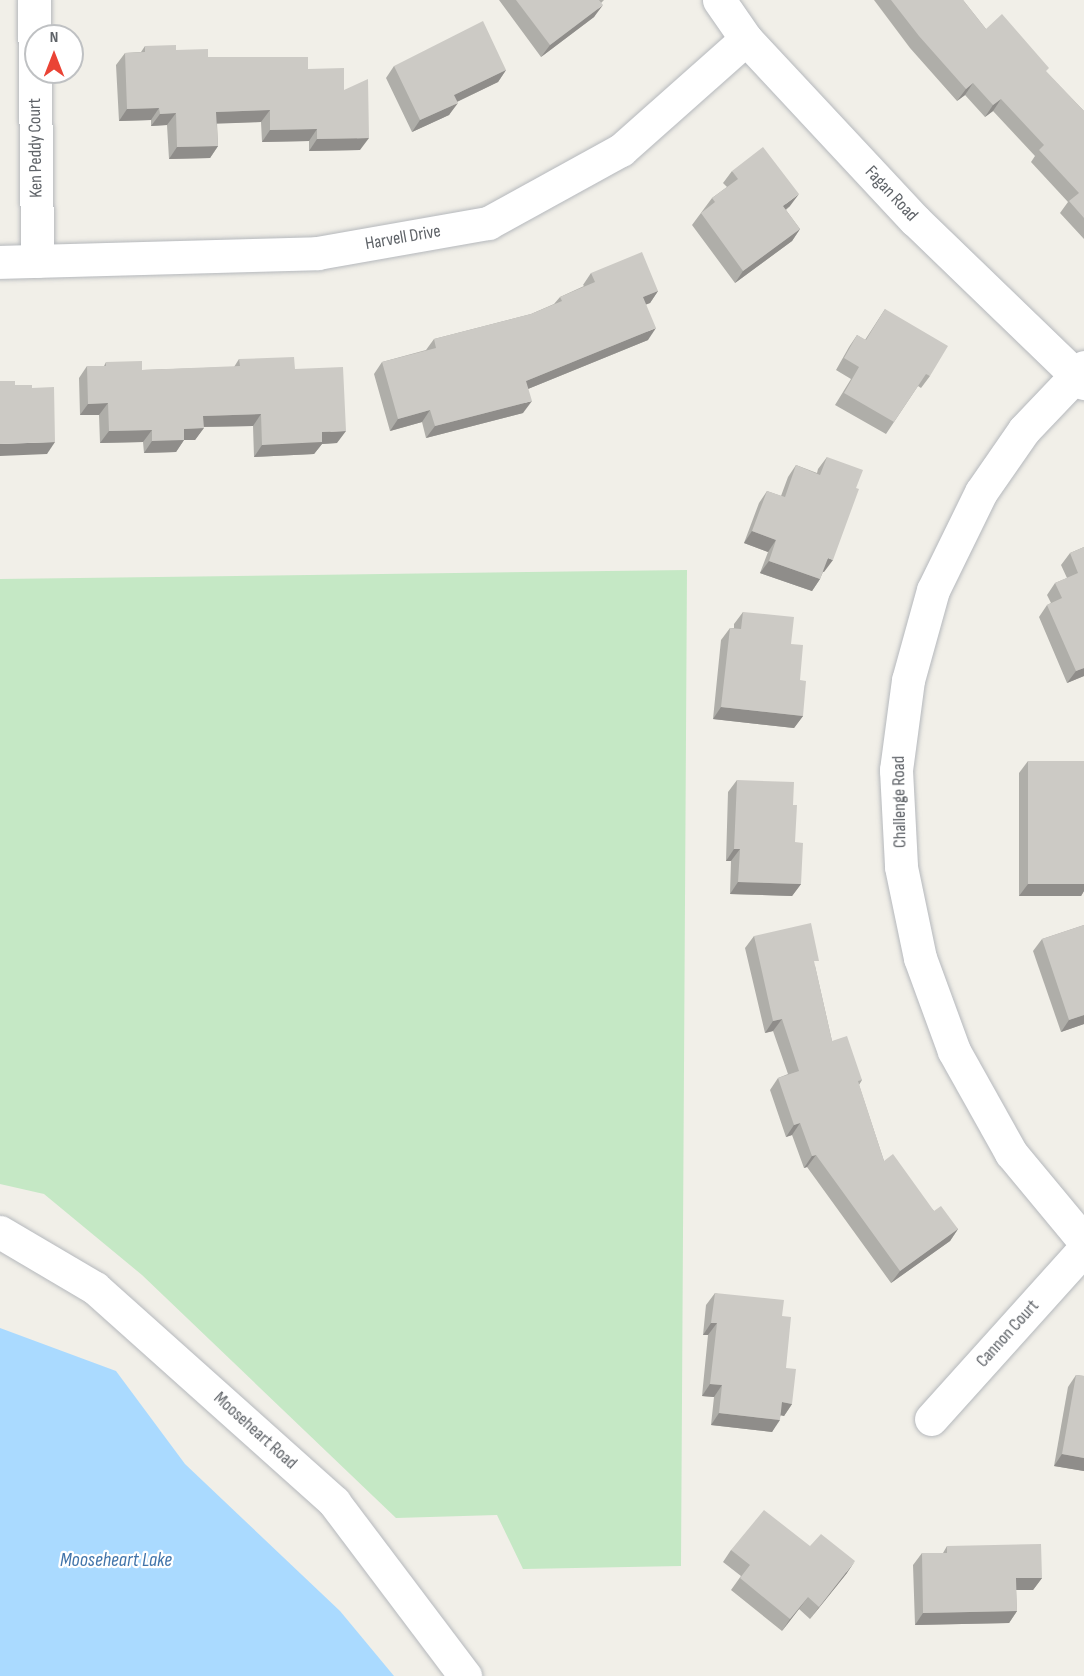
<!DOCTYPE html>
<html>
<head>
<meta charset="utf-8">
<style>
  body { margin:0 }
  #map { position:relative; width:1084px; height:1676px; overflow:hidden; background:#f1efe8; font-family:"Sofia Sans Condensed",sans-serif }
  div>[style] { position:absolute }
  .green>* { inset:0; background:#c5e8c5 }
  .water>* { inset:0; background:#aadaff }
  .roads { filter:drop-shadow(0 0 2px #b5b8bc) drop-shadow(0 0 2px #b5b8bc) }
  .minor>* { height:33px; margin:-16.5px; padding:0 16.5px; transform-origin:16.5px; border-radius:16.5px; background:#fff }
  .wall>* { inset:0; background:#afaea9 }
  .shaded-wall>* { inset:0; background:#8f8d8a }
  .building>* { inset:0; background:#cccac5; transform-origin:0 0 }
  span { translate:-50% -50%; white-space:nowrap; text-align:center; line-height:1.15; -webkit-text-stroke:4.5px #fff; paint-order:stroke }
  .street-label { font-size:18px; color:#5f6368 }
  .water-label { font-size:20px; color:#4174aa; font-style:italic }
  .north { position:absolute; left:24px; top:24px; width:60px; height:60px; box-sizing:border-box; background:#fff; border:2px solid #bfc1c3; border-radius:50%; rotate:0deg; font-size:16px; font-weight:700; line-height:24px; text-align:center; color:#5f6368 }
  .north::after { content:''; display:block; margin:auto; width:21px; height:27px; background:#ea4335; clip-path:polygon(50% 0,100% 100%,50% 72%,0 100%) }
</style>
</head>
<body>
<div id="map">
  <div class="green">
    <i style="clip-path:polygon(687px 570px,681px 1566px,523px 1569px,497px 1515px,396px 1518px,142px 1275px,44px 1194px,0 1184px,0 579px)"></i>
  </div>
  <div class="water">
    <i style="clip-path:polygon(0 1328px,116px 1371px,185px 1464px,340px 1611px,394px 1676px,0 1676px)"></i>
  </div>
  <div class="roads">
    <div class="minor">
      <i style="left:34px;top:0;width:261px;rotate:89.3deg"></i>
      <i style="left:719px;top:0;width:47px;rotate:55.3deg"></i>
      <i style="left:746px;top:39px;width:248px;rotate:47deg"></i>
      <i style="left:915px;top:220px;width:235px;rotate:44deg"></i>
      <i style="left:0;top:262px;width:318px;rotate:-1.6deg"></i>
      <i style="left:318px;top:253px;width:173px;rotate:-10deg"></i>
      <i style="left:488px;top:223px;width:152px;rotate:-28.8deg"></i>
      <i style="left:621px;top:150px;width:167px;rotate:-41.6deg"></i>
      <i style="left:1084px;top:367px;width:87px;rotate:133.6deg"></i>
      <i style="left:1024px;top:430px;width:75px;rotate:124.7deg"></i>
      <i style="left:981px;top:492px;width:109px;rotate:116.1deg"></i>
      <i style="left:933px;top:590px;width:93px;rotate:105.5deg"></i>
      <i style="left:908px;top:680px;width:91px;rotate:97.6deg"></i>
      <i style="left:896px;top:770px;width:97px;rotate:87deg"></i>
      <i style="left:901px;top:867px;width:93px;rotate:78.2deg"></i>
      <i style="left:920px;top:958px;width:99px;rotate:69.9deg"></i>
      <i style="left:954px;top:1051px;width:117px;rotate:60.8deg"></i>
      <i style="left:1011px;top:1153px;width:114px;rotate:50.3deg"></i>
      <i style="left:0;top:1232px;width:110px;rotate:30.5deg"></i>
      <i style="left:95px;top:1288px;width:321px;rotate:41.8deg"></i>
      <i style="left:334px;top:1502px;width:218px;rotate:53deg"></i>
      <i style="left:931px;top:1419px;width:229px;rotate:-48deg"></i>
    </div>
  </div>
  <div class="wall">
    <i style="clip-path:polygon(499px 0,604px 0,601px 3px,594px 17px,541px 57px)"></i>
    <i style="clip-path:polygon(874px 0,963px 0,986px 29px,1046px 72px,1084px 111px,1084px 239px,1060px 213px,1068px 202px,1031px 162px,1035px 156px,993px 111px,985px 117px,965px 95px,957px 101px,910px 48px)"></i>
    <i style="clip-path:polygon(145px 46px,176px 50px,208px 57px,308px 69px,344px 90px,360px 150px,309px 151px,309px 141px,262px 142px,261px 122px,217px 123px,218px 146px,210px 158px,169px 159px,167px 125px,151px 126px,151px 120px,119px 121px,116px 65px,125px 53px,141px 52px)"></i>
    <i style="clip-path:polygon(394px 66px,506px 70px,498px 82px,457px 102px,449px 115px,412px 132px,386px 78px)"></i>
    <i style="clip-path:polygon(732px 171px,790px 206px,786px 210px,800px 229px,792px 241px,735px 283px,692px 225px,712px 198px,727px 187px,723px 183px)"></i>
    <i style="clip-path:polygon(591px 273px,658px 291px,650px 303px,646px 304px,648px 340px,528px 389px,523px 413px,426px 438px,422px 422px,390px 431px,374px 374px,382px 362px,426px 350px,434px 339px,531px 314px,554px 304px,560px 297px,584px 286px,583px 285px)"></i>
    <i style="clip-path:polygon(885px 309px,930px 376px,921px 388px,918px 386px,886px 434px,835px 405px,851px 379px,836px 370px,849px 347px,857px 335px,865px 340px)"></i>
    <i style="clip-path:polygon(239px 359px,295px 369px,337px 443px,322px 444px,314px 454px,254px 457px,253px 426px,204px 427px,195px 440px,184px 440px,176px 452px,144px 453px,143px 442px,100px 443px,99px 415px,80px 415px,79px 378px,87px 366px,104px 366px,106px 362px,142px 370px,234px 367px)"></i>
    <i style="clip-path:polygon(827px 457px,824px 572px,823px 572px,820px 579px,812px 591px,760px 573px,768px 552px,744px 543px,759px 503px,767px 491px,781px 496px,788px 477px,796px 465px,817px 473px,818px 469px)"></i>
    <i style="clip-path:polygon(1084px 547px,1084px 676px,1067px 683px,1039px 617px,1047px 605px,1051px 603px,1047px 595px,1055px 583px,1067px 578px,1061px 565px,1070px 553px)"></i>
    <i style="clip-path:polygon(743px 612px,791px 644px,800px 680px,803px 716px,794px 728px,713px 719px,721px 640px,730px 628px,734px 628px,734px 624px)"></i>
    <i style="clip-path:polygon(1028px 761px,1084px 761px,1084px 891px,1081px 896px,1019px 896px,1019px 773px)"></i>
    <i style="clip-path:polygon(737px 780px,793px 805px,795px 842px,801px 884px,792px 896px,730px 894px,731px 861px,726px 861px,728px 792px)"></i>
    <i style="clip-path:polygon(1084px 925px,1084px 1024px,1061px 1032px,1033px 951px,1042px 939px)"></i>
    <i style="clip-path:polygon(754px 936px,815px 966px,832px 1041px,862px 1080px,859px 1085px,884px 1161px,934px 1211px,958px 1229px,950px 1241px,891px 1283px,807px 1167px,804px 1168px,792px 1135px,786px 1137px,770px 1090px,778px 1078px,788px 1074px,773px 1031px,765px 1033px,745px 948px)"></i>
    <i style="clip-path:polygon(715px 1293px,782px 1316px,786px 1368px,792px 1404px,784px 1416px,781px 1415px,772px 1432px,711px 1425px,714px 1397px,702px 1396px,708px 1335px,703px 1335px,706px 1305px)"></i>
    <i style="clip-path:polygon(1076px 1375px,1084px 1376px,1084px 1471px,1054px 1466px,1068px 1387px)"></i>
    <i style="clip-path:polygon(810px 1546px,847px 1573px,810px 1619px,799px 1609px,782px 1631px,731px 1590px,741px 1576px,723px 1562px,731px 1550px)"></i>
    <i style="clip-path:polygon(947px 1546px,1042px 1578px,1033px 1590px,1016px 1590px,1017px 1611px,1009px 1623px,915px 1625px,913px 1565px,922px 1553px,943px 1553px)"></i>
  </div>
  <div class="shaded-wall">
    <i style="clip-path:polygon(603px 5px,594px 17px,541px 57px,550px 45px)"></i>
    <i style="clip-path:polygon(506px 70px,498px 82px,446px 107px,454px 95px)"></i>
    <i style="clip-path:polygon(973px 83px,965px 95px,957px 101px,966px 89px)"></i>
    <i style="clip-path:polygon(1001px 99px,993px 111px,985px 117px,993px 105px)"></i>
    <i style="clip-path:polygon(458px 103px,449px 115px,412px 132px,420px 120px)"></i>
    <i style="clip-path:polygon(159px 108px,151px 120px,119px 121px,127px 109px)"></i>
    <i style="clip-path:polygon(270px 110px,261px 122px,208px 124px,216px 112px)"></i>
    <i style="clip-path:polygon(176px 113px,167px 125px,151px 126px,160px 114px)"></i>
    <i style="clip-path:polygon(317px 129px,309px 141px,262px 142px,270px 130px)"></i>
    <i style="clip-path:polygon(369px 138px,360px 150px,309px 151px,317px 139px)"></i>
    <i style="clip-path:polygon(218px 146px,210px 158px,169px 159px,177px 147px)"></i>
    <i style="clip-path:polygon(799px 194px,790px 206px,774px 218px,783px 206px)"></i>
    <i style="clip-path:polygon(800px 229px,792px 241px,735px 283px,743px 271px)"></i>
    <i style="clip-path:polygon(658px 291px,650px 303px,635px 309px,643px 297px)"></i>
    <i style="clip-path:polygon(656px 328px,648px 340px,518px 393px,526px 381px)"></i>
    <i style="clip-path:polygon(532px 401px,523px 413px,426px 438px,435px 426px)"></i>
    <i style="clip-path:polygon(108px 403px,99px 415px,80px 415px,88px 404px)"></i>
    <i style="clip-path:polygon(430px 410px,422px 422px,390px 431px,398px 419px)"></i>
    <i style="clip-path:polygon(261px 414px,253px 426px,195px 427px,203px 416px)"></i>
    <i style="clip-path:polygon(204px 428px,195px 440px,184px 440px,176px 452px,144px 453px,152px 441px,184px 429px)"></i>
    <i style="clip-path:polygon(152px 430px,143px 442px,100px 443px,109px 431px)"></i>
    <i style="clip-path:polygon(346px 431px,337px 443px,322px 444px,314px 454px,254px 457px,262px 445px,322px 432px)"></i>
    <i style="clip-path:polygon(55px 442px,47px 454px,0 456px,0 444px)"></i>
    <i style="clip-path:polygon(752px 531px,776px 540px,768px 552px,744px 543px)"></i>
    <i style="clip-path:polygon(828px 558px,833px 560px,824px 572px,820px 570px)"></i>
    <i style="clip-path:polygon(769px 561px,820px 579px,812px 591px,760px 573px)"></i>
    <i style="clip-path:polygon(1084px 668px,1084px 676px,1067px 683px,1076px 671px)"></i>
    <i style="clip-path:polygon(721px 707px,803px 716px,794px 728px,713px 719px)"></i>
    <i style="clip-path:polygon(734px 849px,740px 849px,731px 861px,726px 861px)"></i>
    <i style="clip-path:polygon(738px 882px,801px 884px,792px 896px,730px 894px)"></i>
    <i style="clip-path:polygon(1028px 884px,1084px 884px,1084px 891px,1081px 896px,1019px 896px)"></i>
    <i style="clip-path:polygon(1084px 1015px,1084px 1024px,1061px 1032px,1069px 1020px)"></i>
    <i style="clip-path:polygon(782px 1019px,773px 1031px,765px 1033px,773px 1021px)"></i>
    <i style="clip-path:polygon(800px 1123px,792px 1135px,786px 1137px,794px 1125px)"></i>
    <i style="clip-path:polygon(816px 1155px,807px 1167px,804px 1168px,812px 1156px)"></i>
    <i style="clip-path:polygon(958px 1229px,950px 1241px,891px 1283px,900px 1271px)"></i>
    <i style="clip-path:polygon(711px 1323px,717px 1323px,708px 1335px,703px 1335px)"></i>
    <i style="clip-path:polygon(710px 1384px,722px 1385px,714px 1397px,702px 1396px)"></i>
    <i style="clip-path:polygon(782px 1402px,792px 1404px,784px 1416px,774px 1414px)"></i>
    <i style="clip-path:polygon(719px 1413px,780px 1420px,772px 1432px,711px 1425px)"></i>
    <i style="clip-path:polygon(1062px 1454px,1084px 1458px,1084px 1471px,1054px 1466px)"></i>
    <i style="clip-path:polygon(855px 1561px,847px 1573px,810px 1619px,819px 1607px)"></i>
    <i style="clip-path:polygon(1016px 1578px,1042px 1578px,1033px 1590px,1008px 1590px)"></i>
    <i style="clip-path:polygon(808px 1597px,799px 1609px,782px 1631px,790px 1619px)"></i>
    <i style="clip-path:polygon(1017px 1611px,1009px 1623px,915px 1625px,923px 1613px)"></i>
  </div>
  <div class="building">
    <i style="clip-path:polygon(516px 0,599px 0,603px 5px,550px 45px)"></i>
    <i style="clip-path:polygon(891px 0,963px 0,986px 29px,1002px 14px,1049px 68px,1046px 71px,1084px 111px,1084px 218px,1069px 201px,1079px 193px,1039px 150px,1044px 145px,1001px 99px,993px 105px,973px 83px,966px 89px,919px 36px)"></i>
    <i style="clip-path:polygon(483px 21px,506px 70px,454px 95px,458px 103px,420px 120px,394px 66px)"></i>
    <i style="clip-path:polygon(176px 45px,176px 50px,208px 49px,208px 57px,308px 57px,308px 69px,344px 68px,344px 90px,368px 79px,369px 138px,317px 139px,317px 129px,270px 130px,270px 110px,216px 112px,218px 146px,177px 147px,176px 113px,160px 114px,159px 108px,127px 109px,125px 53px,145px 52px,145px 46px)"></i>
    <i style="clip-path:polygon(763px 147px,799px 194px,783px 206px,800px 229px,743px 271px,701px 213px,715px 202px,712px 198px,738px 179px,732px 171px)"></i>
    <i style="clip-path:polygon(642px 252px,658px 291px,643px 297px,656px 328px,526px 381px,532px 401px,435px 426px,430px 410px,398px 419px,382px 362px,436px 348px,434px 339px,531px 314px,562px 301px,560px 297px,595px 282px,591px 273px)"></i>
    <i style="clip-path:polygon(885px 309px,948px 346px,930px 376px,926px 374px,894px 422px,844px 393px,859px 367px,844px 358px,857px 335px,866px 340px)"></i>
    <i style="clip-path:polygon(294px 357px,295px 369px,343px 367px,346px 431px,322px 432px,322px 442px,262px 445px,261px 414px,203px 416px,204px 428px,184px 429px,184px 440px,152px 441px,152px 430px,109px 431px,108px 403px,88px 404px,87px 366px,106px 366px,106px 362px,142px 361px,142px 370px,240px 366px,239px 359px)"></i>
    <i style="clip-path:polygon(0 381px,15px 381px,15px 385px,32px 385px,32px 388px,54px 387px,55px 442px,0 444px)"></i>
    <i style="clip-path:polygon(827px 457px,863px 470px,856px 488px,859px 489px,833px 560px,828px 558px,820px 579px,769px 561px,776px 540px,752px 531px,767px 491px,785px 497px,796px 465px,820px 475px)"></i>
    <i style="clip-path:polygon(1084px 547px,1084px 668px,1076px 671px,1047px 605px,1062px 598px,1055px 583px,1078px 573px,1070px 553px)"></i>
    <i style="clip-path:polygon(743px 612px,794px 617px,791px 644px,803px 645px,800px 680px,806px 681px,803px 716px,721px 707px,730px 628px,741px 629px)"></i>
    <i style="left:1028px;top:761px;width:56px;height:123px"></i>
    <i style="clip-path:polygon(737px 780px,794px 782px,793px 805px,797px 805px,795px 842px,803px 843px,801px 884px,738px 882px,740px 849px,734px 849px)"></i>
    <i style="clip-path:polygon(811px 923px,819px 961px,814px 961px,832px 1041px,847px 1036px,862px 1080px,858px 1081px,884px 1161px,893px 1154px,934px 1211px,941px 1206px,958px 1229px,900px 1271px,816px 1155px,812px 1156px,800px 1123px,794px 1125px,778px 1078px,799px 1071px,782px 1019px,773px 1021px,754px 936px)"></i>
    <i style="clip-path:polygon(1084px 925px,1084px 1015px,1069px 1020px,1042px 939px)"></i>
    <i style="clip-path:polygon(715px 1293px,784px 1300px,782px 1316px,791px 1317px,786px 1368px,796px 1369px,792px 1404px,782px 1402px,780px 1420px,719px 1413px,722px 1385px,710px 1384px,717px 1323px,711px 1323px)"></i>
    <i style="clip-path:polygon(1076px 1375px,1084px 1376px,1084px 1458px,1062px 1454px)"></i>
    <i style="clip-path:polygon(764px 1510px,810px 1546px,821px 1534px,855px 1561px,819px 1607px,808px 1597px,790px 1619px,740px 1578px,750px 1565px,731px 1550px)"></i>
    <i style="clip-path:polygon(1041px 1544px,1042px 1578px,1016px 1578px,1017px 1611px,923px 1613px,922px 1553px,947px 1553px,947px 1546px)"></i>
  </div>
  <div class="street-label">
    <span style="left:36px;top:148px;rotate:-91deg">Ken Peddy Court</span>
    <span style="left:891px;top:194px;rotate:47deg">Fagan Road</span>
    <span style="left:403px;top:238px;rotate:-10deg">Harvell Drive</span>
    <span style="left:900px;top:802px;rotate:-91deg">Challenge Road</span>
    <span style="left:1008px;top:1334px;rotate:-48deg">Cannon Court</span>
    <span style="left:255px;top:1431px;rotate:42deg">Mooseheart Road</span>
  </div>
  <div class="water-label">
    <span style="left:116px;top:1560px">Mooseheart Lake</span>
  </div>
  <div class="north">N</div>
</div>
</body>
</html>
